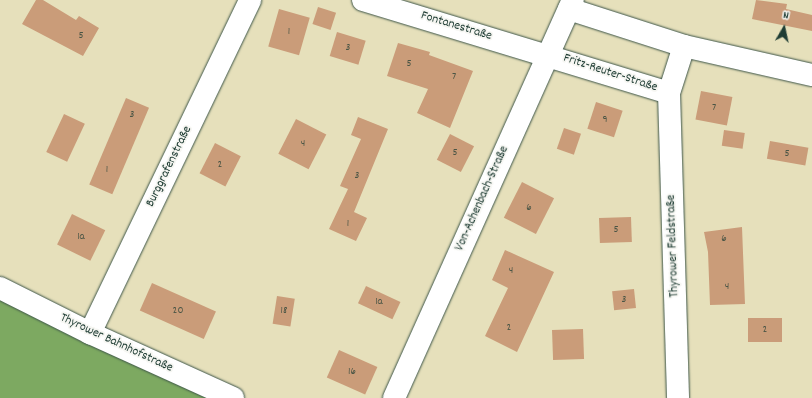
<!DOCTYPE html>
<html>
<head>
<meta charset="utf-8">
<style>
  body { margin:0 }
  #map { position:relative; width:812px; height:398px; overflow:hidden; background:#e6e0bb; font-family:Dekko,sans-serif }
  div>[style] { position:absolute }
  .forest>* { inset:0; background:#7da961 }
  .building>* { inset:0; background:#ca9c79; transform-origin:0 0 }
  .roads { filter:drop-shadow(0 0 1px #3d5548) drop-shadow(0 0 1px #3d5548) }
  .minor>* { height:22px; margin:-11px; padding:0 11px; transform-origin:11px; border-radius:11px; background:#fff }
  .major>* { height:22px; margin:-11px; padding:0 11px; transform-origin:11px; border-radius:11px; background:#fff }
  span { translate:-50% -50%; white-space:nowrap; text-align:center; line-height:1.15; -webkit-text-stroke:3.5px #f6f6f2; paint-order:stroke }
  .number-label { font-size:11px; color:#4a5545 }
  .number-label span { -webkit-text-stroke-width:0 }
  .street-label { font-size:13px; color:#1f3d34 }
  .north { position:absolute; left:764px; top:8px; width:40px; height:40px; -webkit-text-stroke:3px #f6f6f2; paint-order:stroke; rotate:9deg; font-size:11px; font-weight:700; line-height:16px; text-align:center; color:#1f3d34 }
  .north::after { content:''; display:block; margin:auto; width:14px; height:18px; background:#1f3d34; clip-path:polygon(50% 0,100% 100%,50% 72%,0 100%) }
</style>
</head>
<body>
<div id="map">
  <div class="forest">
    <i style="clip-path:polygon(0 299px,209px 398px,0 398px)"></i>
  </div>
  <div class="building">
    <i style="clip-path:polygon(36px 0,43px 0,76px 20px,79px 16px,99px 28px,83px 56px,22px 24px)"></i>
    <i style="clip-path:polygon(756px 0,787px 4px,786px 9px,812px 15px,812px 31px,752px 19px)"></i>
    <i style="left:318px;top:7px;width:19px;height:18px;rotate:18deg"></i>
    <i style="left:279px;top:9px;width:32px;height:39px;rotate:16deg"></i>
    <i style="left:337px;top:32px;width:30px;height:25px;rotate:17deg"></i>
    <i style="clip-path:polygon(398px 43px,430px 52px,429px 55px,473px 71px,450px 128px,417px 113px,428px 89px,387px 76px)"></i>
    <i style="left:701px;top:91px;width:32px;height:29px;rotate:11deg"></i>
    <i style="left:126px;top:98px;width:25px;height:94px;rotate:23deg"></i>
    <i style="left:596px;top:102px;width:28px;height:28px;rotate:18deg"></i>
    <i style="left:64px;top:114px;width:23px;height:42px;rotate:25deg"></i>
    <i style="clip-path:polygon(358px 117px,388px 129px,354px 212px,367px 218px,356px 241px,329px 229px,348px 189px,340px 186px,361px 139px,351px 135px)"></i>
    <i style="left:296px;top:119px;width:34px;height:39px;rotate:27deg"></i>
    <i style="left:564px;top:128px;width:18px;height:22px;rotate:19deg"></i>
    <i style="left:724px;top:130px;width:21px;height:16px;rotate:8deg"></i>
    <i style="left:450px;top:134px;width:27px;height:29px;rotate:27deg"></i>
    <i style="left:770px;top:141px;width:39px;height:18px;rotate:10deg"></i>
    <i style="left:215px;top:143px;width:29px;height:34px;rotate:27deg"></i>
    <i style="left:522px;top:182px;width:36px;height:40px;rotate:27deg"></i>
    <i style="left:72px;top:214px;width:37px;height:34px;rotate:26deg"></i>
    <i style="left:631px;top:217px;width:25px;height:32px;rotate:88deg"></i>
    <i style="clip-path:polygon(742px 227px,745px 304px,710px 305px,708px 252px,704px 232px)"></i>
    <i style="clip-path:polygon(505px 250px,554px 272px,517px 352px,485px 336px,508px 288px,492px 280px)"></i>
    <i style="left:152px;top:283px;width:70px;height:30px;rotate:24deg"></i>
    <i style="left:366px;top:286px;width:38px;height:19px;rotate:25deg"></i>
    <i style="left:634px;top:289px;width:19px;height:22px;rotate:84deg"></i>
    <i style="left:277px;top:296px;width:18px;height:28px;rotate:9deg"></i>
    <i style="left:748px;top:318px;width:34px;height:24px"></i>
    <i style="left:583px;top:329px;width:30px;height:31px;rotate:88deg"></i>
    <i style="left:339px;top:350px;width:42px;height:30px;rotate:24deg"></i>
  </div>
  <div class="roads">
    <div class="minor">
      <i style="left:363px;top:0;width:320px;rotate:16.9deg"></i>
      <i style="left:669px;top:93px;width:49px;rotate:-72.3deg"></i>
      <i style="left:569px;top:9px;width:121px;rotate:17.8deg"></i>
      <i style="left:684px;top:46px;width:131px;rotate:12.8deg"></i>
      <i style="left:669px;top:93px;width:305px;rotate:88.3deg"></i>
      <i style="left:90px;top:333px;width:369px;rotate:-64.3deg"></i>
      <i style="left:394px;top:398px;width:436px;rotate:-65.8deg"></i>
    </div>
    <div class="major">
      <i style="left:0;top:288px;width:101px;rotate:26.6deg"></i>
      <i style="left:90px;top:333px;width:157px;rotate:24.4deg"></i>
    </div>
  </div>
  <div class="number-label">
    <span style="left:289px;top:32px">1</span>
    <span style="left:81px;top:36px">5</span>
    <span style="left:348px;top:48px">3</span>
    <span style="left:409px;top:64px">5</span>
    <span style="left:454px;top:77px">7</span>
    <span style="left:714px;top:108px">7</span>
    <span style="left:132px;top:115px">3</span>
    <span style="left:605px;top:120px">9</span>
    <span style="left:303px;top:144px">4</span>
    <span style="left:455px;top:153px">5</span>
    <span style="left:787px;top:154px">5</span>
    <span style="left:220px;top:165px">2</span>
    <span style="left:107px;top:170px">1</span>
    <span style="left:357px;top:176px">3</span>
    <span style="left:529px;top:208px">6</span>
    <span style="left:348px;top:224px">1</span>
    <span style="left:616px;top:230px">5</span>
    <span style="left:81px;top:237px">1a</span>
    <span style="left:724px;top:239px">6</span>
    <span style="left:511px;top:271px">4</span>
    <span style="left:727px;top:287px">4</span>
    <span style="left:624px;top:300px">3</span>
    <span style="left:379px;top:302px">1a</span>
    <span style="left:178px;top:311px">20</span>
    <span style="left:284px;top:311px">18</span>
    <span style="left:509px;top:328px">2</span>
    <span style="left:765px;top:330px">2</span>
    <span style="left:352px;top:372px">16</span>
  </div>
  <div class="street-label">
    <span style="left:456px;top:27px;rotate:17deg">Fontanestraße</span>
    <span style="left:610px;top:74px;rotate:18deg">Fritz-Reuter-Straße</span>
    <span style="left:170px;top:167px;rotate:-64deg">Burggrafenstraße</span>
    <span style="left:483px;top:199px;rotate:-66deg">Von-Achenbach-Straße</span>
    <span style="left:674px;top:246px;rotate:-92deg">Thyrower Feldstraße</span>
    <span style="left:116px;top:344px;rotate:25deg">Thyrower Bahnhofstraße</span>
  </div>
  <div class="north">N</div>
</div>
</body>
</html>
